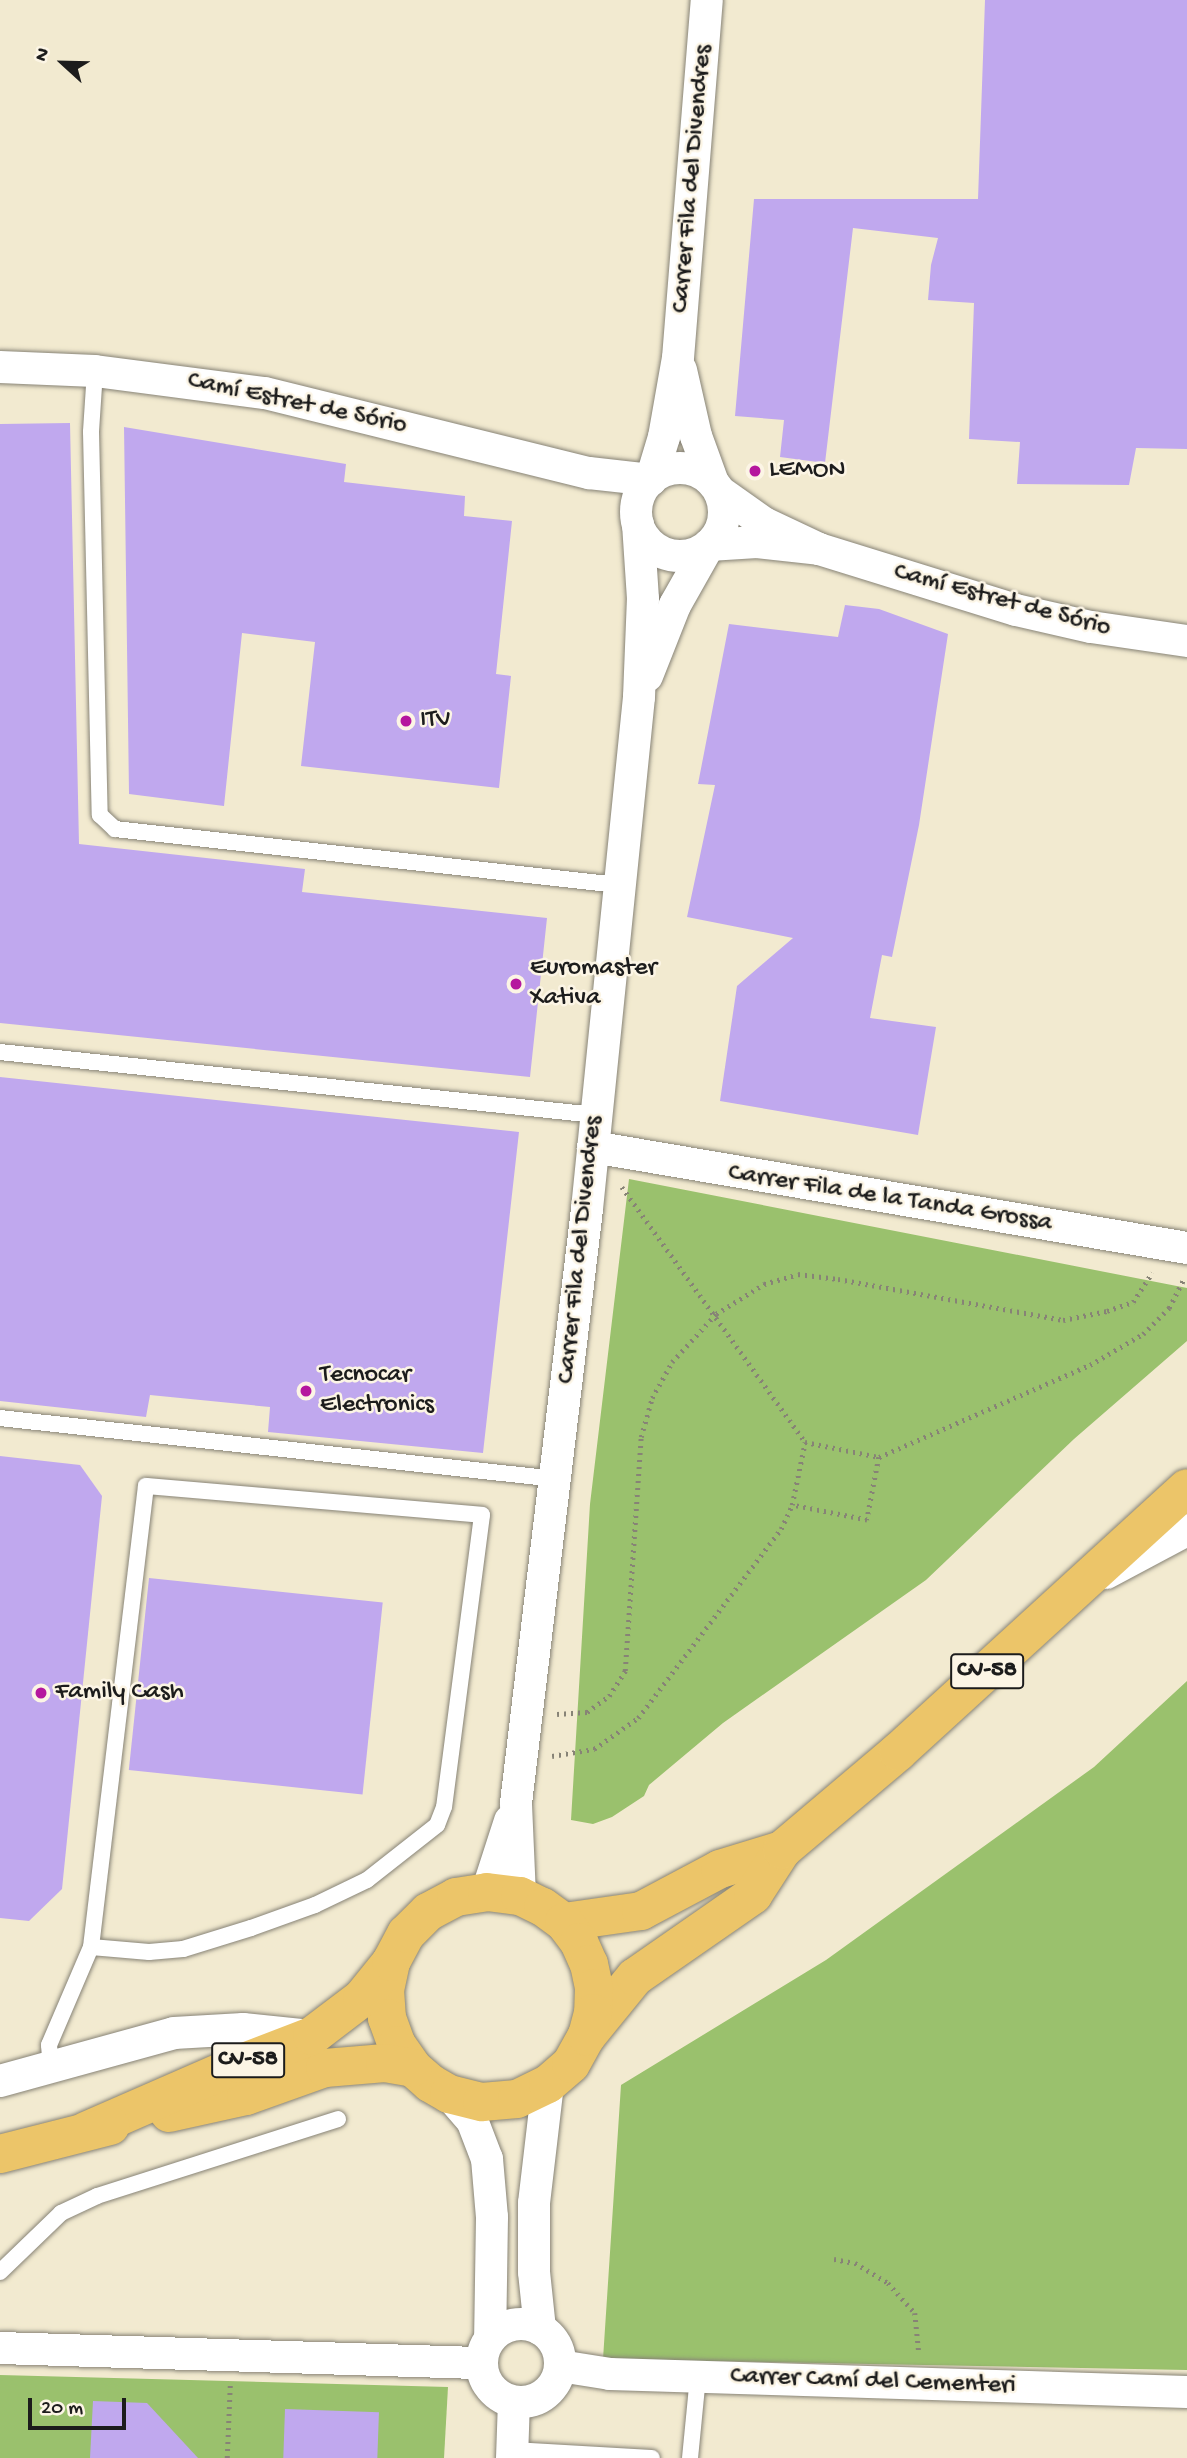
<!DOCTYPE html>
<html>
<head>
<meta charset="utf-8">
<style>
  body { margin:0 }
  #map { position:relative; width:1187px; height:2458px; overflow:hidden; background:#f2ead0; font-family:"Gochi Hand",sans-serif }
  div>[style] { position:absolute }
  .green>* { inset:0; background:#9ac16d }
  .building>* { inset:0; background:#c0a8ee; transform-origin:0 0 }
  .path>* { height:4.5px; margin-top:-2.25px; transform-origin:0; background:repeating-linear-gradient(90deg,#878376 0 2px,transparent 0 7px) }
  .roads { filter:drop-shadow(0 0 2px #878376) drop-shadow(0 0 2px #878376) }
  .service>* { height:16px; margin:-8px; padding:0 8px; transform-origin:8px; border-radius:8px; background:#fff }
  .minor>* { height:32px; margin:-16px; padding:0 16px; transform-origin:16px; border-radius:16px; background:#fff }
  .minor>.ring { margin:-16px; padding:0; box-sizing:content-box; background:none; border:32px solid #fff; border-radius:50% }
  .primary>* { height:38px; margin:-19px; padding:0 19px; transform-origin:19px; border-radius:19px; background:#ecc569 }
  .dots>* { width:19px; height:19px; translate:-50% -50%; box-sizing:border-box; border:4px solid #fcf5e5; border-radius:50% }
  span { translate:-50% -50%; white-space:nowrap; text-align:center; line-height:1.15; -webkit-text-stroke:5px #fcf5e5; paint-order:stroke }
  .shield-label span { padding:2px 5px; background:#fcf5e5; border:2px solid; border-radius:5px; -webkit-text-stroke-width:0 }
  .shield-label { font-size:24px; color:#1c1c1c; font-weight:700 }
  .street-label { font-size:26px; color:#1c1c1c }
  .poi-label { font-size:26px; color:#1c1c1c }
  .left { translate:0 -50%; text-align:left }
  .north { position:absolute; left:28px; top:28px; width:70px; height:70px; -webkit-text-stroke:5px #fcf5e5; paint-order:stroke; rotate:292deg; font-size:19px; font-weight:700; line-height:28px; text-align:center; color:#1c1c1c }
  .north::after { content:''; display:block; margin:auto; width:24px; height:32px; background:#1c1c1c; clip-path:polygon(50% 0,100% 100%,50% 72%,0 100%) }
  .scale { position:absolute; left:28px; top:2398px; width:98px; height:32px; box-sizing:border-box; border:4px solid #1c1c1c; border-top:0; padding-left:9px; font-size:21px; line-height:24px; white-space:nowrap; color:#1c1c1c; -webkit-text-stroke:5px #fcf5e5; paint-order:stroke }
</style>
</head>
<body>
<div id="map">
  <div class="green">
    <i style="clip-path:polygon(629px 1179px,1187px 1288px,1187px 1341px,1074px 1439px,926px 1580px,723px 1723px,649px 1785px,644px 1796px,612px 1817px,593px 1824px,571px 1820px,590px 1504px)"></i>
    <i style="clip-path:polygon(1187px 1681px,1187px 2370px,603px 2359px,621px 2085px,826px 1960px,1094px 1767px)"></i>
    <i style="clip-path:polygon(0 2375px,448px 2387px,444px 2458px,0 2458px)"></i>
  </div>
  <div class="building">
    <i style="clip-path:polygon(985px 0,1187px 0,1187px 449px,1136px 448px,1129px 485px,1017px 484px,1020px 442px,969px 439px,974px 303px,928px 300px,931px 265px,938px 238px,853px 228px,825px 463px,780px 457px,784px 420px,735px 416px,754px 199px,978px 199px)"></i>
    <i style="clip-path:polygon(70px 423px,79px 844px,305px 869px,302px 892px,547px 918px,530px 1077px,0 1023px,0 424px)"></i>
    <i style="clip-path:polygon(124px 427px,346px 464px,344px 482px,465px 496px,464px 516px,512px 521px,496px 674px,511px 676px,499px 788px,301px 766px,315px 642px,242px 633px,224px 806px,129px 794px)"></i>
    <i style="clip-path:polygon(845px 605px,879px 609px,948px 634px,919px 825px,892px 957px,882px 955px,870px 1018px,936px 1027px,918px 1135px,720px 1101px,737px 986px,793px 938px,687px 917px,715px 785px,698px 784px,729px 624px,838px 637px)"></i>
    <i style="clip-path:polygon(0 1077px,519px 1132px,483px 1453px,268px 1432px,270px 1407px,150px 1395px,146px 1417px,0 1401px)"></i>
    <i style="clip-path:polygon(0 1456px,80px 1465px,102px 1496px,62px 1889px,29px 1921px,0 1918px)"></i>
    <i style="left:149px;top:1578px;width:235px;height:193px;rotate:6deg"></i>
    <i style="clip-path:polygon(93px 2401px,147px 2403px,198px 2458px,90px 2458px)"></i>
    <i style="left:285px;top:2409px;width:94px;height:49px;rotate:2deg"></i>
  </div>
  <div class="path">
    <i style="left:622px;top:1187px;width:314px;rotate:54.3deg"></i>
    <i style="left:879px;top:1457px;width:230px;rotate:-23.6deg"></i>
    <i style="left:1090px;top:1365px;width:61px;rotate:-30.3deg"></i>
    <i style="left:1143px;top:1334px;width:37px;rotate:-45deg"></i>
    <i style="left:1169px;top:1308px;width:31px;rotate:-63deg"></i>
    <i style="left:557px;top:1714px;width:30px;rotate:-4deg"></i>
    <i style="left:587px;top:1712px;width:27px;rotate:-36deg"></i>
    <i style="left:609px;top:1696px;width:30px;rotate:-57deg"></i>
    <i style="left:625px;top:1671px;width:235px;rotate:-86.1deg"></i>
    <i style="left:641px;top:1437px;width:41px;rotate:-74.2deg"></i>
    <i style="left:652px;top:1398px;width:41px;rotate:-60.9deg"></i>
    <i style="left:672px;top:1362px;width:65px;rotate:-47.5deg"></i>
    <i style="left:716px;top:1314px;width:57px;rotate:-32deg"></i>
    <i style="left:764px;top:1284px;width:35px;rotate:-16deg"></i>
    <i style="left:798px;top:1274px;width:40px;rotate:7.1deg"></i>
    <i style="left:838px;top:1279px;width:229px;rotate:10.3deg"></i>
    <i style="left:1063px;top:1320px;width:45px;rotate:-11.6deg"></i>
    <i style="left:1107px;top:1311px;width:28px;rotate:-19deg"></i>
    <i style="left:1133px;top:1302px;width:35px;rotate:-57deg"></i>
    <i style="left:552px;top:1756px;width:43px;rotate:-9.5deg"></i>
    <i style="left:594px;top:1749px;width:54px;rotate:-35.2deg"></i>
    <i style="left:638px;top:1718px;width:237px;rotate:-52.9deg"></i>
    <i style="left:781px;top:1529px;width:26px;rotate:-65deg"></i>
    <i style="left:792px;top:1505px;width:64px;rotate:-78.3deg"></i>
    <i style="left:805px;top:1442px;width:76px;rotate:11.5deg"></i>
    <i style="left:879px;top:1457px;width:64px;rotate:100.8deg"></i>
    <i style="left:867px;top:1520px;width:76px;rotate:-168.7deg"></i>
    <i style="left:834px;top:2259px;width:21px;rotate:11deg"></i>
    <i style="left:855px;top:2263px;width:39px;rotate:31deg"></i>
    <i style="left:888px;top:2283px;width:40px;rotate:48deg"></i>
    <i style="left:915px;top:2313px;width:40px;rotate:84.3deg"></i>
    <i style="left:227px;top:2458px;width:73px;rotate:-87.6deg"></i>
  </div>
  <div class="roads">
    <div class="service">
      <i style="left:95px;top:371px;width:61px;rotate:93.8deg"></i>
      <i style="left:91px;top:432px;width:383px;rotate:88.7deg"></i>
      <i style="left:100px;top:815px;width:21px;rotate:43deg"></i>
      <i style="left:115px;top:829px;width:506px;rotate:6.35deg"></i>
      <i style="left:0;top:1052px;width:598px;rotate:6.04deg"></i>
      <i style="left:0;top:1418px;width:559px;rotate:6.26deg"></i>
      <i style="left:51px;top:2068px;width:23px;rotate:-95deg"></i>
      <i style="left:49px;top:2045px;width:107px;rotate:-66.8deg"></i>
      <i style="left:91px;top:1947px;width:464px;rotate:-83.2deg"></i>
      <i style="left:146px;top:1486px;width:337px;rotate:4.9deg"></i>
      <i style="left:482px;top:1515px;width:294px;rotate:97.4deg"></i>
      <i style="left:444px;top:1807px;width:19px;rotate:111deg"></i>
      <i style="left:437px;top:1825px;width:89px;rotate:141.8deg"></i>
      <i style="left:367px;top:1880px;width:58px;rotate:154.3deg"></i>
      <i style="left:315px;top:1905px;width:68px;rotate:160.2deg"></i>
      <i style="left:251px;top:1928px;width:71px;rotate:162.8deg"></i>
      <i style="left:183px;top:1949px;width:34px;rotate:175deg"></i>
      <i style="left:149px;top:1952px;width:58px;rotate:-175.1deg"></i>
      <i style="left:0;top:2272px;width:85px;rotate:-44deg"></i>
      <i style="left:61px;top:2213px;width:40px;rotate:-25deg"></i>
      <i style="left:97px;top:2196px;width:253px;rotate:-17.7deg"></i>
      <i style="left:512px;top:2450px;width:140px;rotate:3.3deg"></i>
      <i style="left:690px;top:2458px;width:81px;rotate:-84.4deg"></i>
    </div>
    <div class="minor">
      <i style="left:0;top:367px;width:95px;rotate:2.4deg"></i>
      <i style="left:95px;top:371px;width:171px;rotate:7.4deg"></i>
      <i style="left:265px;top:393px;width:334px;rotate:13.9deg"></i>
      <i style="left:589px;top:473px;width:62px;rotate:6.4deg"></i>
      <i style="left:651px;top:480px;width:45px;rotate:-73.2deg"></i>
      <i style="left:664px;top:437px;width:80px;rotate:-80deg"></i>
      <i style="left:678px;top:358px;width:359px;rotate:-85.4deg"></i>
      <i style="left:681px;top:370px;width:68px;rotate:77.2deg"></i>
      <i style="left:696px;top:436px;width:47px;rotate:70deg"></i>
      <i class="ring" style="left:636px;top:468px;width:56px;height:56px"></i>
      <i style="left:819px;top:549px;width:206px;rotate:17.2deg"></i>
      <i style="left:1016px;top:610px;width:77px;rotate:12.8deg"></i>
      <i style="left:1091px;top:627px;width:97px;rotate:8.3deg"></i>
      <i style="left:647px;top:676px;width:76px;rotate:-68.5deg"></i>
      <i style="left:675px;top:605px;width:69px;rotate:-60.5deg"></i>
      <i style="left:709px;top:545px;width:48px;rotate:-3.6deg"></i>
      <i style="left:757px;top:542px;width:62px;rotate:6.4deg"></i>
      <i style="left:819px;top:549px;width:61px;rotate:-154.7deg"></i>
      <i style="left:764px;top:523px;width:54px;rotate:-144.8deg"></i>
      <i style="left:593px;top:1147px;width:603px;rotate:9.65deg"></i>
      <i style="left:1106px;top:1573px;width:92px;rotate:-28deg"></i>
      <i style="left:487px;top:1892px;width:75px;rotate:-72.1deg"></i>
      <i style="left:520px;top:1896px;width:93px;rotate:-92.5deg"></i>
      <i style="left:516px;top:1803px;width:598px;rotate:-83.18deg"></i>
      <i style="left:587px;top:1209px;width:515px;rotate:-84.2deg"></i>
      <i style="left:639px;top:697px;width:98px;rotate:-87.7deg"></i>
      <i style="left:643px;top:599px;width:75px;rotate:-93.8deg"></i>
      <i style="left:0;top:2081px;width:180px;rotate:-15.4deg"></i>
      <i style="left:174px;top:2033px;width:69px;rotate:-3.3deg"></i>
      <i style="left:243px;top:2029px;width:68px;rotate:5.9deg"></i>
      <i style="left:449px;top:2094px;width:35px;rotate:49deg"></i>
      <i style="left:472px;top:2120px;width:42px;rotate:69deg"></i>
      <i style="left:487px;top:2159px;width:58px;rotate:85.1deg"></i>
      <i style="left:492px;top:2217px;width:121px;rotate:90.9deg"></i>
      <i class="ring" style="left:482px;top:2324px;width:46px;height:46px"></i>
      <i style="left:540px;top:2329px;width:57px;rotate:-96deg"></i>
      <i style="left:534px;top:2272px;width:69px;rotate:-90deg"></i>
      <i style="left:534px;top:2203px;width:120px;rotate:-83.3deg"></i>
      <i style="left:0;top:2348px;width:482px;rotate:1.8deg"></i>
      <i style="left:560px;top:2366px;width:51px;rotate:9.1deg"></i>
      <i style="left:610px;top:2374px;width:577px;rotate:1.79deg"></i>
      <i style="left:512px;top:2458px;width:56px;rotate:-88deg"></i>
    </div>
    <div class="primary">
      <i style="left:564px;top:1922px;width:78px;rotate:-8.1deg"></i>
      <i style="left:641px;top:1911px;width:89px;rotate:-28deg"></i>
      <i style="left:720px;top:1869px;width:65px;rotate:-17deg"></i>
      <i style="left:391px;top:1962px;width:29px;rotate:102deg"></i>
      <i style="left:385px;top:1990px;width:28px;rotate:86deg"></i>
      <i style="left:387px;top:2018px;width:29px;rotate:70deg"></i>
      <i style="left:397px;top:2045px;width:28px;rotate:55deg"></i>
      <i style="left:413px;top:2068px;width:23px;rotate:41deg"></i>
      <i style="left:430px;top:2083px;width:22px;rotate:30deg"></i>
      <i style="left:449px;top:2094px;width:34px;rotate:14deg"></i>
      <i style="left:482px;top:2102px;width:35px;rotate:-5deg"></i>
      <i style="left:517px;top:2099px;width:34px;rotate:-26deg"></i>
      <i style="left:548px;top:2084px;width:30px;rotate:-41deg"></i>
      <i style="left:571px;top:2064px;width:31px;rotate:-61deg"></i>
      <i style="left:586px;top:2037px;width:77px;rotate:-50.8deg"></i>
      <i style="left:635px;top:1977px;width:144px;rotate:-34.8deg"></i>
      <i style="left:753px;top:1895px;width:54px;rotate:-57.2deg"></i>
      <i style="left:782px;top:1850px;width:152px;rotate:-40.2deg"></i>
      <i style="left:898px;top:1752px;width:391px;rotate:-42.4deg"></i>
      <i style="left:169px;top:2113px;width:79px;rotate:-12.4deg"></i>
      <i style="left:246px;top:2096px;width:84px;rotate:-19.5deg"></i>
      <i style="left:325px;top:2068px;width:60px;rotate:-4.8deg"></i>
      <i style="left:385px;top:2063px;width:28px;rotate:10deg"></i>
      <i style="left:86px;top:2131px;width:167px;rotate:-23.6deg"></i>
      <i style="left:239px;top:2064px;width:78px;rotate:-21deg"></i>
      <i style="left:312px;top:2036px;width:63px;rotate:-37.2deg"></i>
      <i style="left:362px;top:1998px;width:46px;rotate:-51.1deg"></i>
      <i style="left:391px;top:1962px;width:32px;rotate:-62deg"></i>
      <i style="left:406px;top:1934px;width:31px;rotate:-45deg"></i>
      <i style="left:428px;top:1912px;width:32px;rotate:-28deg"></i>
      <i style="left:456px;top:1897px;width:31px;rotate:-9deg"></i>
      <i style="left:487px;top:1892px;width:33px;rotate:7deg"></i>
      <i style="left:520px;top:1896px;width:25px;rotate:26deg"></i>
      <i style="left:543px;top:1907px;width:26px;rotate:36deg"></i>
      <i style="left:564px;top:1922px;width:25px;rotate:53deg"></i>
      <i style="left:579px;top:1942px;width:24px;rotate:66deg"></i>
      <i style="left:589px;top:1964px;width:25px;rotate:78deg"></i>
      <i style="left:594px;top:1988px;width:25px;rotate:92deg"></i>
      <i style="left:593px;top:2013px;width:24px;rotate:105deg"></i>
      <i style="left:0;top:2154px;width:114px;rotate:-14.3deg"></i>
    </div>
  </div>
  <div class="dots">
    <i style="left:755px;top:471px;background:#b5179e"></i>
    <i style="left:406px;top:721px;background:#b5179e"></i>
    <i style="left:516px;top:984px;background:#b5179e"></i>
    <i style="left:306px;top:1391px;background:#b5179e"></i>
    <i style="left:41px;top:1693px;background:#b5179e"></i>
  </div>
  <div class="shield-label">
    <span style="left:987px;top:1671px">CV-58</span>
    <span style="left:248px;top:2060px">CV-58</span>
  </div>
  <div class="street-label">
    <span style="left:693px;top:179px;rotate:-85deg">Carrer Fila del Divendres</span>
    <span style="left:297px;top:404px;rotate:12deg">Camí Estret de Sório</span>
    <span style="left:1002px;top:601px;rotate:15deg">Camí Estret de Sório</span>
    <span style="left:890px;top:1199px;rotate:9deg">Carrer Fila de la Tanda Grossa</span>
    <span style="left:581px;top:1250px;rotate:-84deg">Carrer Fila del Divendres</span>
    <span style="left:873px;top:2382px;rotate:2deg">Carrer Camí del Cementeri</span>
  </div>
  <div class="poi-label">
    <span class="left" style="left:769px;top:471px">LEMON</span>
    <span class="left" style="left:420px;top:721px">ITV</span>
    <span class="left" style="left:530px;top:984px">Euromaster<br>Xativa</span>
    <span class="left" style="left:320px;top:1391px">Tecnocar<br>Electronics</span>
    <span class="left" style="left:55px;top:1693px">Family Cash</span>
  </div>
  <div class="north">N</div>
  <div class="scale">20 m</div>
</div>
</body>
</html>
